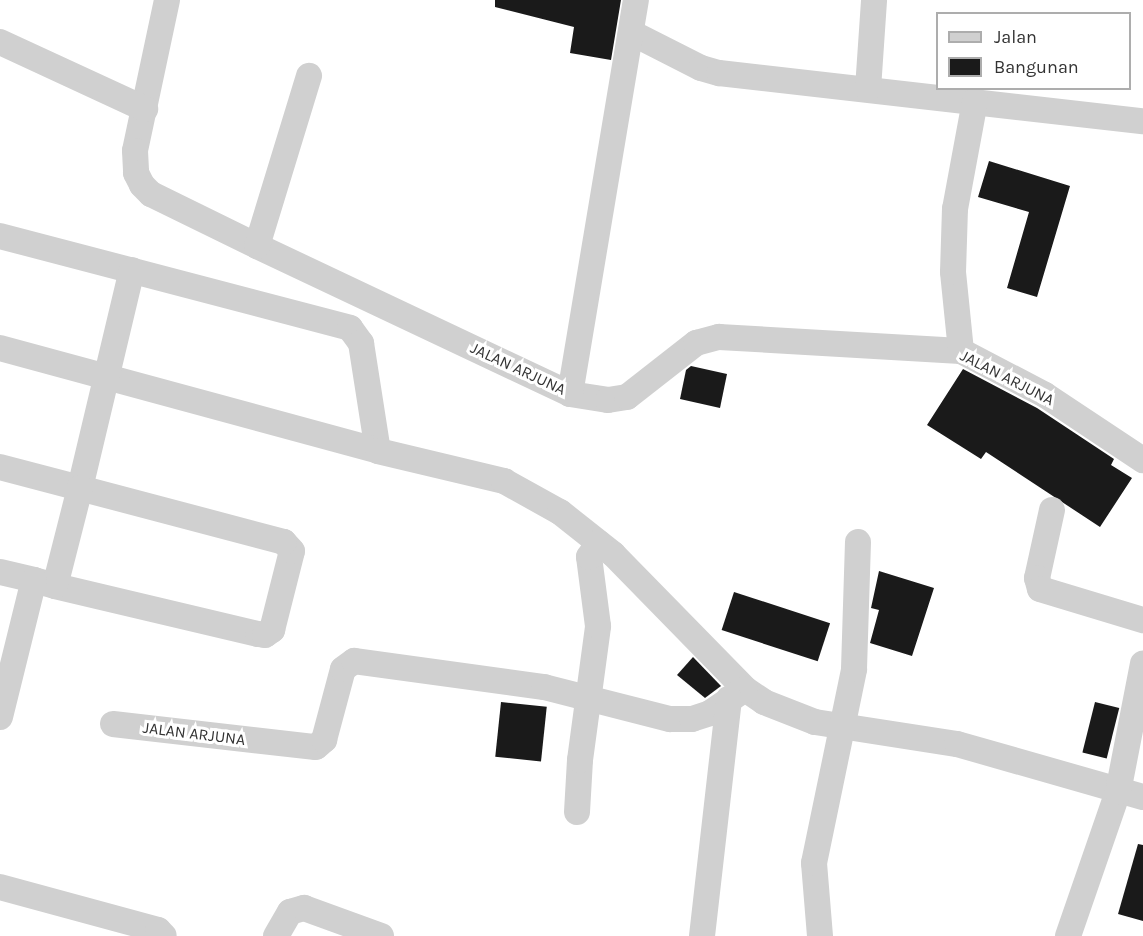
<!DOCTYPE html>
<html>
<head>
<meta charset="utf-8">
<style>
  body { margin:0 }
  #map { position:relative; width:1143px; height:936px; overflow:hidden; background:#fff; font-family:Karla,sans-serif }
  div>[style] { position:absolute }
  .building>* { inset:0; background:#1a1a1a; transform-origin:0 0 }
  .minor>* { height:26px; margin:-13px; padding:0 13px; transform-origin:13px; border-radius:13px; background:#d0d0d0 }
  span { translate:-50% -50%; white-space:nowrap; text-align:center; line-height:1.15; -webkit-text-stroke:6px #fff; paint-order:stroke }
  .street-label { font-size:16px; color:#333 }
  .legend { position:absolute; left:936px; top:12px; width:195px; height:78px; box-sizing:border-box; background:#fff; border:2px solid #adadad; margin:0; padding:8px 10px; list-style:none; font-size:18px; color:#333 }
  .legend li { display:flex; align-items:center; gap:12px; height:30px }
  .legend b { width:30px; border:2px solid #adadad }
</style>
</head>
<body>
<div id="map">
  <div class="building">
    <i style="clip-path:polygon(495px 0,621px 0,611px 60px,570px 53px,574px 27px,495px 7px)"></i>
    <i style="clip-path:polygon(989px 161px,1070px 186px,1037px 297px,1007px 288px,1029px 212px,978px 197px)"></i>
    <i style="clip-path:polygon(691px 366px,727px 374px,720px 408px,680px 399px,686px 370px)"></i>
    <i style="clip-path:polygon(963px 369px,1037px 408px,1114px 459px,1111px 465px,1132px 478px,1100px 527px,986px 452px,981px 459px,927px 425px)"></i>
    <i style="clip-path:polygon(879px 571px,934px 588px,912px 656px,870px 643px,879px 610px,871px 608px)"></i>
    <i style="left:734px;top:592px;width:101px;height:40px;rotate:18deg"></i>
    <i style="clip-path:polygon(693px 657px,721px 686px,705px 698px,677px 675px)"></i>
    <i style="left:501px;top:702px;width:46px;height:55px;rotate:6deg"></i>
    <i style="left:1095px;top:702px;width:25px;height:52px;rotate:14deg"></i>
    <i style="clip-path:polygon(1138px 844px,1143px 845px,1143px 921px,1118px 914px)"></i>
  </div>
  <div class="minor">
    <i style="left:167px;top:0;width:154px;rotate:102deg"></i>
    <i style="left:135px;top:151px;width:22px;rotate:87deg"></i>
    <i style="left:136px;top:173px;width:13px;rotate:63deg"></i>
    <i style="left:142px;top:185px;width:13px;rotate:45deg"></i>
    <i style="left:151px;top:194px;width:118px;rotate:26.1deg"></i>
    <i style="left:257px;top:246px;width:346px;rotate:25.3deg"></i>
    <i style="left:570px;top:394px;width:38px;rotate:9deg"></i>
    <i style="left:608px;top:400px;width:19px;rotate:-9deg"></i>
    <i style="left:627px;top:397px;width:88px;rotate:-38deg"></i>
    <i style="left:696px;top:343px;width:24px;rotate:-15deg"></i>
    <i style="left:719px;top:337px;width:242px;rotate:3.3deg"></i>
    <i style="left:961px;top:351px;width:95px;rotate:27.6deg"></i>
    <i style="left:1045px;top:395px;width:118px;rotate:33.6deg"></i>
    <i style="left:632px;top:33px;width:77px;rotate:26.9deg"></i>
    <i style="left:701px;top:68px;width:19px;rotate:16deg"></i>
    <i style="left:719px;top:73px;width:427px;rotate:6.5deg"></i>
    <i style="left:0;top:42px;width:160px;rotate:24.8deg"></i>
    <i style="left:868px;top:89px;width:89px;rotate:-86.1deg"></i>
    <i style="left:0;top:236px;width:362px;rotate:14.7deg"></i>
    <i style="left:350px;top:328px;width:19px;rotate:54deg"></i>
    <i style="left:361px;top:343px;width:109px;rotate:81.1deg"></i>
    <i style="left:257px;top:246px;width:178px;rotate:-73deg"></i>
    <i style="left:0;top:348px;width:392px;rotate:15.2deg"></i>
    <i style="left:378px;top:451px;width:130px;rotate:13.4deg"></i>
    <i style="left:504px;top:481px;width:64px;rotate:29deg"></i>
    <i style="left:560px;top:512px;width:68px;rotate:38.4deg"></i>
    <i style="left:613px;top:554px;width:189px;rotate:45.6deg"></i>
    <i style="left:745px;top:689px;width:23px;rotate:34deg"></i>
    <i style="left:764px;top:702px;width:55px;rotate:21.4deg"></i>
    <i style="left:815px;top:722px;width:144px;rotate:8.8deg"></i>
    <i style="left:957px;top:744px;width:193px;rotate:15.9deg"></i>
    <i style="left:961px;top:351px;width:79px;rotate:-95.8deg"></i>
    <i style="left:953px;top:272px;width:63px;rotate:-88.2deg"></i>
    <i style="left:955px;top:209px;width:110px;rotate:-79.5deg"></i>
    <i style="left:570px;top:394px;width:399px;rotate:-80.5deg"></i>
    <i style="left:0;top:467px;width:83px;rotate:14.7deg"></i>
    <i style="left:80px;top:488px;width:224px;rotate:-76.6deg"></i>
    <i style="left:1052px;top:510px;width:70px;rotate:102.4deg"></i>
    <i style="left:1037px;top:578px;width:11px;rotate:75deg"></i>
    <i style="left:1040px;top:589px;width:108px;rotate:16.8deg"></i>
    <i style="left:0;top:572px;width:35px;rotate:13deg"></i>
    <i style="left:34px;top:580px;width:22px;rotate:16deg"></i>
    <i style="left:55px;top:586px;width:209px;rotate:13.3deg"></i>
    <i style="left:258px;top:634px;width:7px;rotate:8deg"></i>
    <i style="left:265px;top:635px;width:9px;rotate:-36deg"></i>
    <i style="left:272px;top:630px;width:81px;rotate:-75.8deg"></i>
    <i style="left:292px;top:551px;width:12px;rotate:-132deg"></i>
    <i style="left:284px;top:542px;width:211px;rotate:-165.2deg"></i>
    <i style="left:80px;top:488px;width:101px;rotate:104.3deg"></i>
    <i style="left:0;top:717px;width:141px;rotate:-76.1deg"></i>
    <i style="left:113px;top:724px;width:204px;rotate:6.5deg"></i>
    <i style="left:316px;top:747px;width:11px;rotate:-41deg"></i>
    <i style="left:324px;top:740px;width:73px;rotate:-75deg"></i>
    <i style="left:343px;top:669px;width:14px;rotate:-36deg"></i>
    <i style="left:354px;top:661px;width:192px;rotate:7.8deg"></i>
    <i style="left:544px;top:687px;width:130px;rotate:14.3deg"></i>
    <i style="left:670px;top:719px;width:22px"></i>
    <i style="left:692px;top:719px;width:19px;rotate:-18deg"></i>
    <i style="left:710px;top:713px;width:42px;rotate:-34.4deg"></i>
    <i style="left:577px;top:812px;width:52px;rotate:-86.7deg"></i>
    <i style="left:580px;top:760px;width:135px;rotate:-82.3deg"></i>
    <i style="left:598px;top:626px;width:70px;rotate:-97.4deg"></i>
    <i style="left:589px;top:557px;width:17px;rotate:-57deg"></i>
    <i style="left:0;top:887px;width:164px;rotate:15.2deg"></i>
    <i style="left:158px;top:930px;width:8px;rotate:45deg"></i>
    <i style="left:276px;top:936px;width:28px;rotate:-60deg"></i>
    <i style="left:290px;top:912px;width:15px;rotate:-16deg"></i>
    <i style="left:304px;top:908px;width:82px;rotate:20deg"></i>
    <i style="left:702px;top:936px;width:239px;rotate:-83.5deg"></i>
    <i style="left:820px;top:936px;width:73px;rotate:-94.7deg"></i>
    <i style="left:814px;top:863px;width:198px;rotate:-78.3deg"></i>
    <i style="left:854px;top:669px;width:127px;rotate:-88.2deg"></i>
    <i style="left:1068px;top:936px;width:152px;rotate:-70.9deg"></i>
    <i style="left:1118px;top:792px;width:131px;rotate:-79deg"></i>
  </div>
  <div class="street-label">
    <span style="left:518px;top:369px;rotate:25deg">JALAN ARJUNA</span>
    <span style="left:1007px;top:378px;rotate:27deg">JALAN ARJUNA</span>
    <span style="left:194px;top:734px;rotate:7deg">JALAN ARJUNA</span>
  </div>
  <ul class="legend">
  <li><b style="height:8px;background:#d0d0d0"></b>Jalan</li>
  <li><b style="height:16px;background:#1a1a1a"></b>Bangunan</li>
  </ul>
</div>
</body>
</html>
